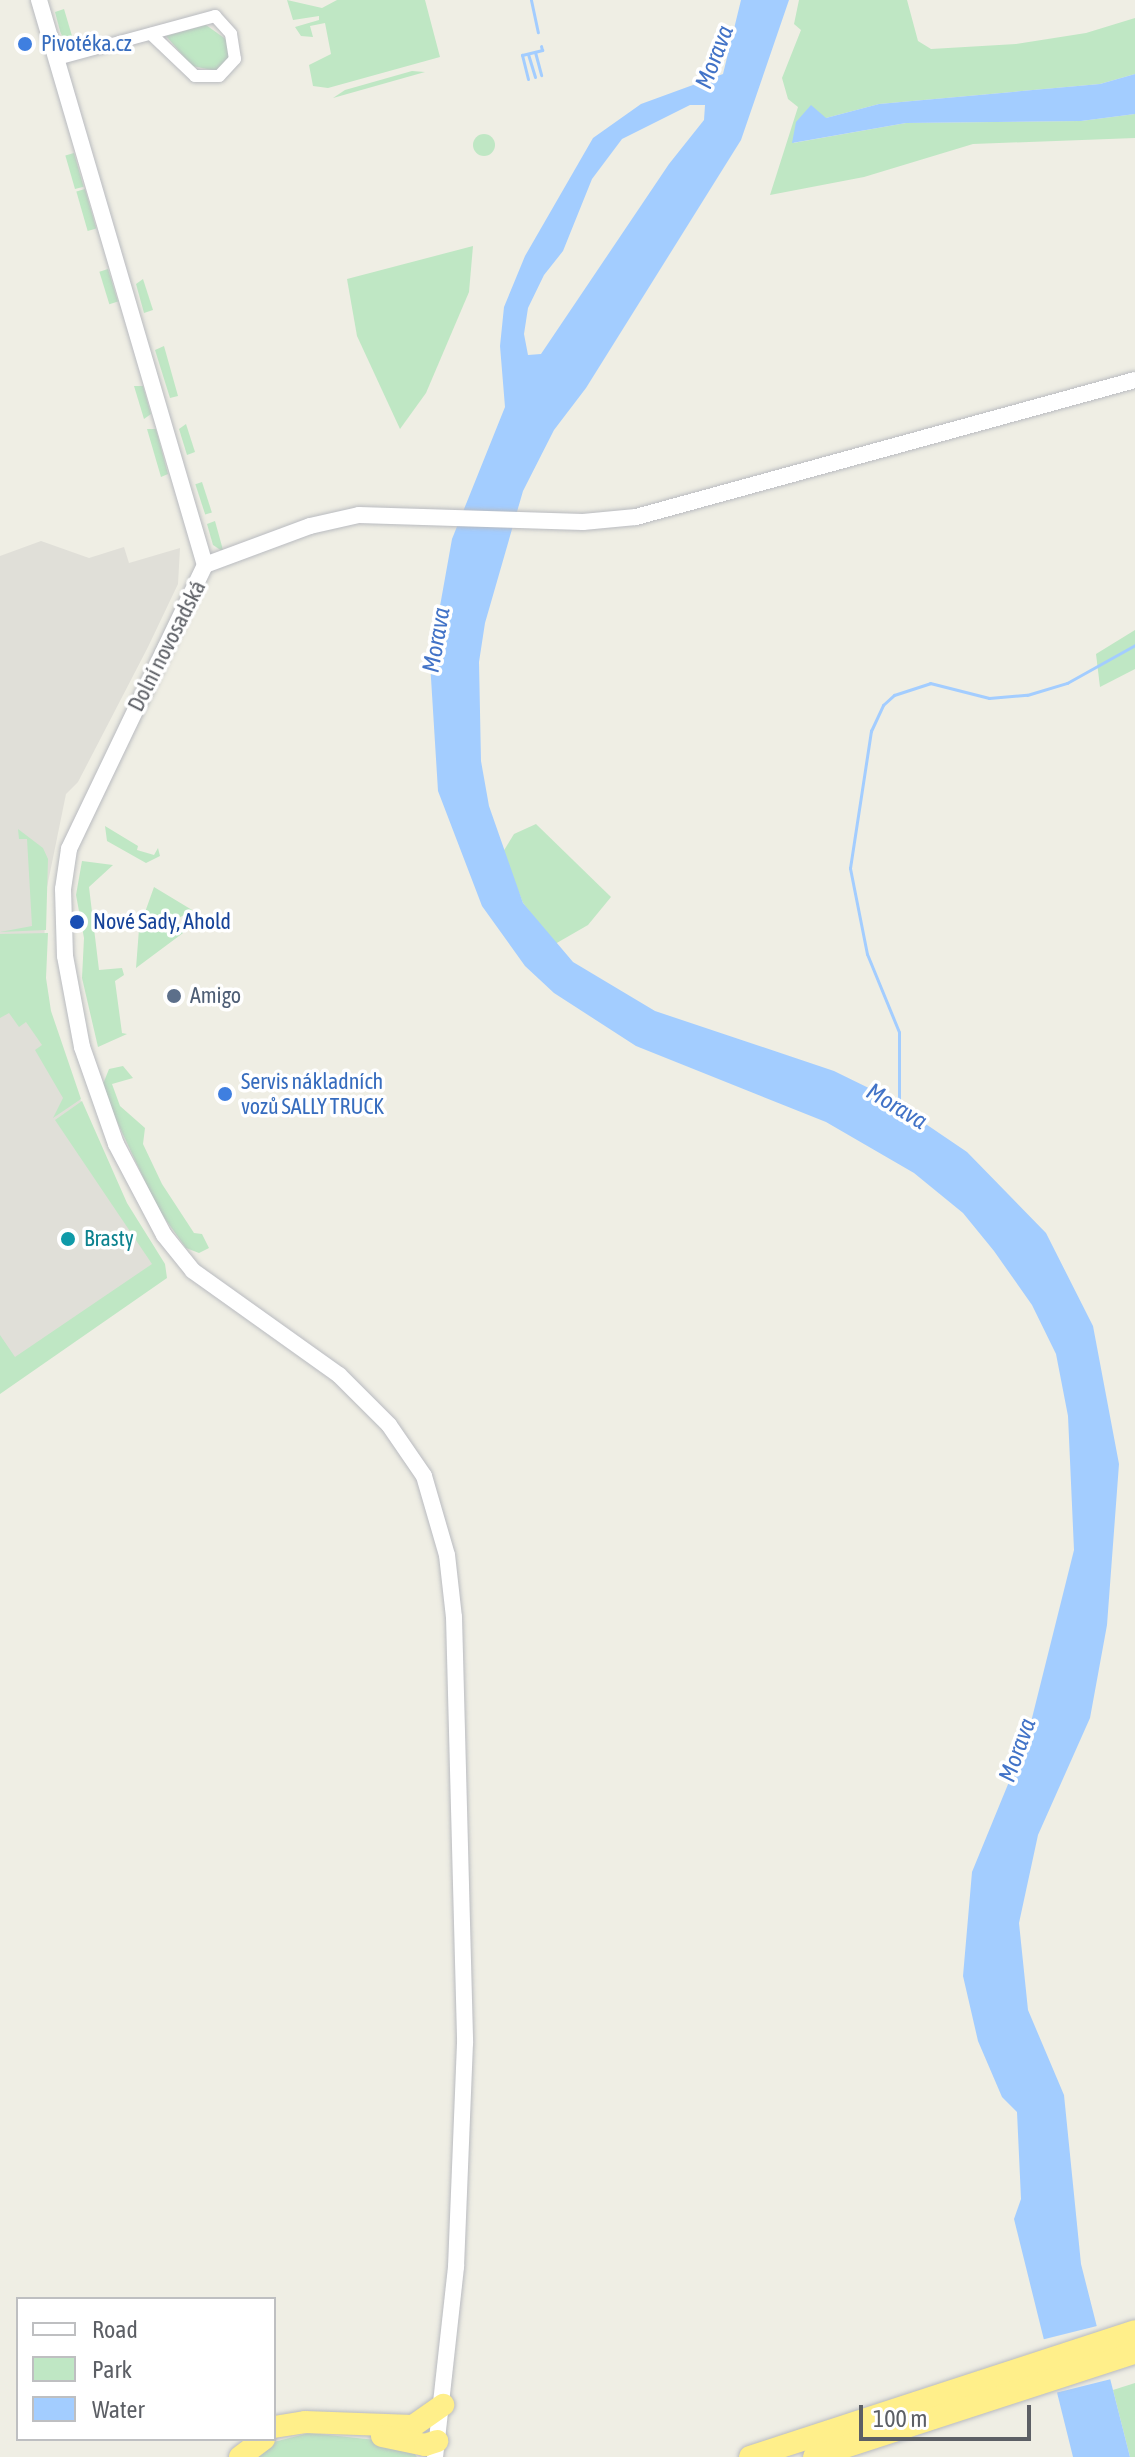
<!DOCTYPE html>
<html>
<head>
<meta charset="utf-8">
<style>
  body { margin:0 }
  #map { position:relative; width:1135px; height:2457px; overflow:hidden; background:#efeee4; font-family:"Asap Condensed",sans-serif }
  div>[style] { position:absolute }
  .industrial>* { inset:0; background:#e0dfd8 }
  .green>* { inset:0; background:#bfe7c4; transform-origin:0 0 }
  .round { border-radius:50% }
  .water>* { inset:0; background:#a3cdff }
  .pier>* { inset:0; background:#efeee4; transform-origin:0 0 }
  .stream>* { height:3px; margin:-1.5px; padding:0 1.5px; transform-origin:1.5px; border-radius:1.5px; background:#a3cdff }
  .roads { filter:drop-shadow(0 0 2px #b9bbc0) drop-shadow(0 0 2px #b9bbc0) }
  .minor>* { height:12px; margin:-6px; padding:0 6px; transform-origin:6px; border-radius:6px; background:#fff }
  .secondary>* { height:16px; margin:-8px; padding:0 8px; transform-origin:8px; border-radius:8px; background:#fff }
  .motorway>* { height:22px; margin:-11px; padding:0 11px; transform-origin:11px; border-radius:11px; background:#ffef8a }
  .dots>* { width:22px; height:22px; translate:-50% -50%; box-sizing:border-box; border:4px solid #fff; border-radius:50% }
  span { translate:-50% -50%; white-space:nowrap; text-align:center; line-height:1.15; -webkit-text-stroke:7px #fff; paint-order:stroke }
  .shop-label { font-size:22px; color:#366cbe }
  .left { translate:0 -50%; text-align:left }
  .street-label { font-size:22px; color:#5c5f65 }
  .transit-label { font-size:22px; color:#164399 }
  .service-label { font-size:22px; color:#4e5e75 }
  .culture-label { font-size:22px; color:#0d838f }
  .water-label { font-size:24px; color:#4273c7; font-style:italic }
  .legend { position:absolute; left:16px; top:2297px; width:260px; height:144px; box-sizing:border-box; background:#fff; border:2px solid #bebfc1; margin:0; padding:10px 14px; list-style:none; font-size:24px; color:#5c5f65 }
  .legend li { display:flex; align-items:center; gap:16px; height:40px }
  .legend b { width:40px; border:2px solid #bebfc1 }
  .scale { position:absolute; left:859px; top:2405px; width:172px; height:36px; box-sizing:border-box; border:4px solid #5c5f65; border-top:0; padding-left:10px; font-size:24px; line-height:28px; white-space:nowrap; color:#5c5f65; -webkit-text-stroke:6px #fff; paint-order:stroke }
</style>
</head>
<body>
<div id="map">
  <div class="industrial">
    <i style="clip-path:polygon(41px 541px,89px 558px,124px 547px,129px 563px,180px 548px,178px 584px,148px 647px,78px 782px,66px 794px,45px 897px,44px 977px,49px 1012px,98px 1149px,159px 1265px,0 1373px,0 556px)"></i>
  </div>
  <div class="green">
    <i style="clip-path:polygon(287px 0,322px 8px,337px 0,425px 0,440px 57px,328px 88px,313px 86px,309px 65px,331px 54px,325px 23px,310px 26px,313px 37px,301px 36px,295px 27px,319px 20px,319px 16px,293px 20px)"></i>
    <i style="clip-path:polygon(799px 0,907px 0,918px 41px,931px 49px,1016px 44px,1086px 33px,1135px 18px,1135px 74px,1100px 84px,879px 104px,826px 118px,793px 143px,906px 123px,1081px 121px,1135px 114px,1135px 138px,973px 144px,864px 177px,770px 195px,798px 107px,788px 99px,782px 78px,801px 30px,794px 24px)"></i>
    <i style="clip-path:polygon(64px 9px,75px 46px,64px 41px,60px 31px,55px 12px)"></i>
    <i style="clip-path:polygon(206px 25px,227px 40px,230px 58px,217px 71px,192px 66px,166px 36px)"></i>
    <i style="clip-path:polygon(412px 71px,425px 72px,333px 98px,345px 90px)"></i>
    <i class="round" style="left:473px;top:134px;width:22px;height:22px"></i>
    <i style="left:74px;top:153px;width:35px;height:9px;rotate:74deg"></i>
    <i style="left:85px;top:189px;width:41px;height:9px;rotate:74deg"></i>
    <i style="clip-path:polygon(473px 246px,469px 292px,426px 393px,400px 429px,357px 336px,347px 279px)"></i>
    <i style="left:108px;top:269px;width:34px;height:9px;rotate:73deg"></i>
    <i style="clip-path:polygon(143px 279px,153px 310px,144px 313px,136px 284px)"></i>
    <i style="clip-path:polygon(164px 346px,178px 396px,170px 398px,155px 350px)"></i>
    <i style="clip-path:polygon(143px 386px,151px 414px,144px 419px,134px 386px)"></i>
    <i style="clip-path:polygon(186px 424px,195px 452px,187px 455px,179px 429px)"></i>
    <i style="clip-path:polygon(147px 429px,156px 429px,168px 474px,161px 477px)"></i>
    <i style="left:202px;top:482px;width:32px;height:7px;rotate:72deg"></i>
    <i style="clip-path:polygon(215px 521px,223px 550px,222px 551px,213px 545px,207px 524px)"></i>
    <i style="clip-path:polygon(1135px 630px,1135px 669px,1100px 687px,1096px 654px)"></i>
    <i style="clip-path:polygon(536px 824px,611px 897px,588px 925px,555px 944px,523px 903px,503px 852px,514px 834px)"></i>
    <i style="clip-path:polygon(105px 826px,138px 846px,137px 850px,154px 855px,158px 848px,160px 856px,146px 863px,107px 841px)"></i>
    <i style="clip-path:polygon(18px 829px,43px 848px,48px 859px,46px 930px,0 932px,32px 926px,27px 839px,19px 839px)"></i>
    <i style="clip-path:polygon(82px 861px,113px 865px,89px 887px,99px 970px,122px 968px,124px 975px,115px 981px,122px 1033px,127px 1034px,98px 1047px,82px 978px,84px 938px,76px 895px)"></i>
    <i style="clip-path:polygon(154px 887px,202px 916px,192px 925px,184px 915px,177px 919px,183px 933px,136px 968px,139px 929px)"></i>
    <i style="clip-path:polygon(48px 933px,46px 978px,51px 1011px,81px 1099px,53px 1118px,63px 1098px,35px 1050px,42px 1045px,26px 1022px,19px 1027px,9px 1013px,0 1018px,0 934px)"></i>
    <i style="clip-path:polygon(123px 1066px,133px 1078px,112px 1084px,120px 1106px,145px 1128px,143px 1144px,162px 1184px,194px 1233px,202px 1234px,209px 1248px,199px 1253px,186px 1248px,158px 1209px,112px 1111px,103px 1084px,109px 1069px)"></i>
    <i style="clip-path:polygon(82px 1101px,127px 1203px,165px 1264px,167px 1278px,0 1394px,0 1335px,15px 1357px,152px 1264px,55px 1120px)"></i>
    <i style="clip-path:polygon(1135px 2383px,1135px 2457px,1130px 2457px,1113px 2390px)"></i>
    <i style="clip-path:polygon(309px 2433px,395px 2442px,409px 2447px,417px 2457px,245px 2457px,262px 2445px)"></i>
  </div>
  <div class="water">
    <i style="clip-path:polygon(evenodd,741px 0,789px 0,741px 140px,586px 388px,554px 430px,523px 491px,485px 623px,479px 662px,481px 761px,489px 806px,523px 903px,573px 962px,655px 1011px,834px 1071px,883px 1095px,967px 1152px,1046px 1233px,1093px 1326px,1119px 1464px,1107px 1625px,1090px 1718px,1038px 1835px,1019px 1923px,1028px 2010px,1064px 2095px,1081px 2264px,1130px 2457px,1073px 2457px,1014px 2219px,1021px 2199px,1017px 2112px,1002px 2097px,978px 2041px,963px 1976px,972px 1872px,1027px 1738px,1074px 1550px,1068px 1416px,1056px 1354px,1032px 1305px,994px 1251px,963px 1213px,914px 1173px,826px 1122px,636px 1046px,554px 993px,525px 966px,482px 906px,438px 791px,430px 662px,452px 539px,505px 407px,500px 346px,504px 307px,525px 256px,593px 138px,641px 104px,723px 74px,741px 0,690px 105px,705px 105px,704px 120px,669px 164px,541px 354px,528px 355px,524px 334px,528px 308px,544px 275px,563px 251px,592px 179px,622px 139px,690px 105px)"></i>
    <i style="clip-path:polygon(1135px 74px,1135px 114px,1081px 121px,906px 123px,792px 143px,796px 122px,811px 105px,826px 118px,879px 104px,1100px 84px)"></i>
  </div>
  <div class="pier">
    <i style="left:1101px;top:2325px;width:55px;height:64px;rotate:76deg"></i>
  </div>
  <div class="stream">
    <i style="left:531px;top:0;width:33px;rotate:78deg"></i>
    <i style="left:535px;top:52px;width:24px;rotate:75deg"></i>
    <i style="left:528px;top:54px;width:24px;rotate:73deg"></i>
    <i style="left:528px;top:79px;width:25px;rotate:-104deg"></i>
    <i style="left:522px;top:55px;width:21px;rotate:-14deg"></i>
    <i style="left:542px;top:50px;width:4px;rotate:-104deg"></i>
    <i style="left:899px;top:1109px;width:77px;rotate:-90deg"></i>
    <i style="left:899px;top:1032px;width:84px;rotate:-112.3deg"></i>
    <i style="left:867px;top:954px;width:88px;rotate:-101.2deg"></i>
    <i style="left:850px;top:868px;width:139px;rotate:-81.3deg"></i>
    <i style="left:871px;top:731px;width:29px;rotate:-65deg"></i>
    <i style="left:883px;top:705px;width:15px;rotate:-42deg"></i>
    <i style="left:894px;top:695px;width:38px;rotate:-18deg"></i>
    <i style="left:930px;top:683px;width:61px;rotate:14.3deg"></i>
    <i style="left:989px;top:698px;width:38px;rotate:-5deg"></i>
    <i style="left:1027px;top:695px;width:42px;rotate:-16.7deg"></i>
    <i style="left:1067px;top:683px;width:78px;rotate:-29.2deg"></i>
  </div>
  <div class="roads">
    <div class="minor">
      <i style="left:57px;top:59px;width:164px;rotate:-15.2deg"></i>
      <i style="left:215px;top:16px;width:24px;rotate:48deg"></i>
      <i style="left:231px;top:34px;width:25px;rotate:81deg"></i>
      <i style="left:235px;top:59px;width:23px;rotate:133deg"></i>
      <i style="left:219px;top:76px;width:24px;rotate:180deg"></i>
      <i style="left:195px;top:76px;width:61px;rotate:-136.3deg"></i>
    </div>
    <div class="secondary">
      <i style="left:39px;top:0;width:589px;rotate:73.63deg"></i>
      <i style="left:205px;top:565px;width:315px;rotate:115.6deg"></i>
      <i style="left:69px;top:849px;width:40px;rotate:98.5deg"></i>
      <i style="left:63px;top:889px;width:67px;rotate:88.3deg"></i>
      <i style="left:65px;top:956px;width:93px;rotate:79.4deg"></i>
      <i style="left:82px;top:1047px;width:103px;rotate:70.7deg"></i>
      <i style="left:116px;top:1144px;width:103px;rotate:62.2deg"></i>
      <i style="left:164px;top:1235px;width:46px;rotate:51.1deg"></i>
      <i style="left:193px;top:1271px;width:179px;rotate:35.5deg"></i>
      <i style="left:339px;top:1375px;width:71px;rotate:45deg"></i>
      <i style="left:389px;top:1425px;width:62px;rotate:55.5deg"></i>
      <i style="left:424px;top:1476px;width:82px;rotate:73.8deg"></i>
      <i style="left:447px;top:1555px;width:62px;rotate:83.6deg"></i>
      <i style="left:454px;top:1617px;width:426px;rotate:88.5deg"></i>
      <i style="left:465px;top:2043px;width:224px;rotate:92.3deg"></i>
      <i style="left:456px;top:2267px;width:191px;rotate:96.3deg"></i>
      <i style="left:205px;top:565px;width:112px;rotate:-20.4deg"></i>
      <i style="left:310px;top:526px;width:50px;rotate:-12.7deg"></i>
      <i style="left:359px;top:515px;width:224px;rotate:1.8deg"></i>
      <i style="left:583px;top:522px;width:53px;rotate:-5.4deg"></i>
      <i style="left:636px;top:517px;width:517px;rotate:-15.35deg"></i>
    </div>
    <div class="motorway">
      <i style="left:274px;top:2427px;width:31px;rotate:-9deg"></i>
      <i style="left:305px;top:2422px;width:108px;rotate:2.1deg"></i>
      <i style="left:413px;top:2426px;width:37px;rotate:-35deg"></i>
      <i style="left:382px;top:2436px;width:44px;rotate:11.8deg"></i>
      <i style="left:425px;top:2445px;width:13px;rotate:-18deg"></i>
      <i style="left:240px;top:2457px;width:30px;rotate:-37deg"></i>
      <i style="left:750px;top:2457px;width:405px;rotate:-18.1deg"></i>
      <i style="left:814px;top:2457px;width:337px;rotate:-18deg"></i>
    </div>
  </div>
  <div class="dots">
    <i style="left:25px;top:44px;background:#3f7fe0"></i>
    <i style="left:77px;top:922px;background:#1a4fb4"></i>
    <i style="left:174px;top:996px;background:#5c6f8a"></i>
    <i style="left:225px;top:1094px;background:#3f7fe0"></i>
    <i style="left:68px;top:1239px;background:#0f9aa8"></i>
  </div>
  <div class="shop-label">
    <span class="left" style="left:41px;top:44px">Pivotéka.cz</span>
    <span class="left" style="left:241px;top:1094px">Servis nákladních<br>vozů SALLY TRUCK</span>
  </div>
  <div class="street-label">
    <span style="left:167px;top:646px;rotate:-63deg">Dolní novosadská</span>
  </div>
  <div class="transit-label">
    <span class="left" style="left:93px;top:922px">Nové Sady, Ahold</span>
  </div>
  <div class="service-label">
    <span class="left" style="left:190px;top:996px">Amigo</span>
  </div>
  <div class="culture-label">
    <span class="left" style="left:84px;top:1239px">Brasty</span>
  </div>
  <div class="water-label">
    <span style="left:714px;top:57px;rotate:-69deg">Morava</span>
    <span style="left:436px;top:640px;rotate:-80deg">Morava</span>
    <span style="left:897px;top:1106px;rotate:31deg">Morava</span>
    <span style="left:1017px;top:1750px;rotate:-70deg">Morava</span>
  </div>
  <ul class="legend">
  <li><b style="height:10px;background:#fff"></b>Road</li>
  <li><b style="height:22px;background:#bfe7c4"></b>Park</li>
  <li><b style="height:22px;background:#a3cdff"></b>Water</li>
  </ul>
  <div class="scale">100 m</div>
</div>
</body>
</html>
